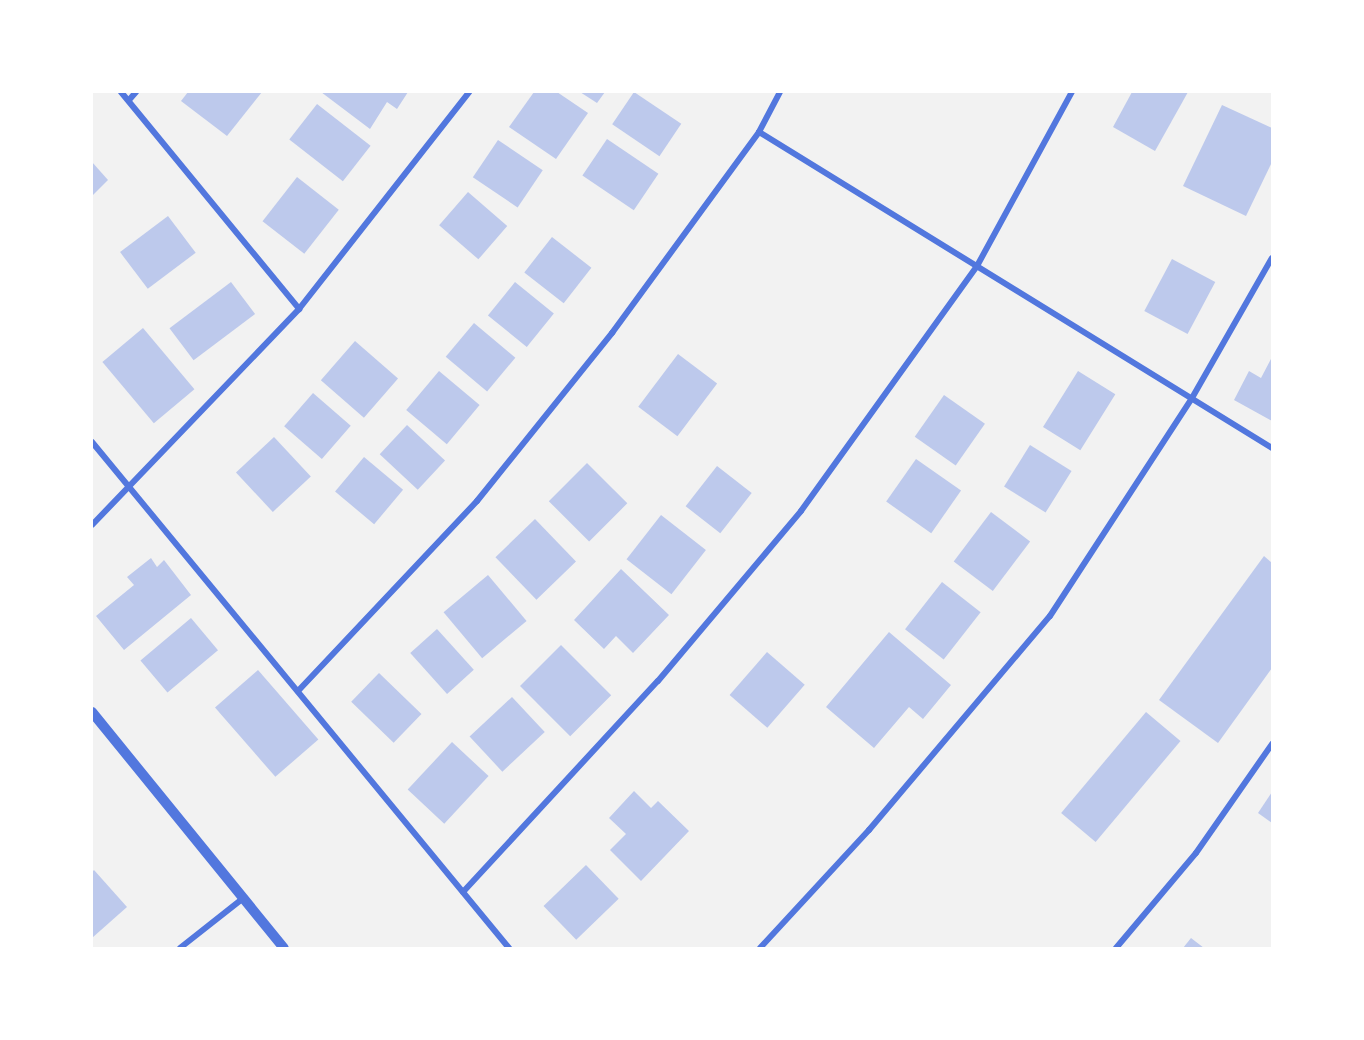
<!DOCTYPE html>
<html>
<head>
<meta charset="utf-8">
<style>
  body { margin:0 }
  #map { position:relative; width:1364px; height:1040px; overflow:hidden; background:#f2f2f2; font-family:"Roboto Condensed",sans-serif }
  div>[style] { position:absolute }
  .building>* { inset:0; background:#bdc9ec; transform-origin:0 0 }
  .minor>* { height:6px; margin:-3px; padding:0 3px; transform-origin:3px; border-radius:3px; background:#5277de }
  .tertiary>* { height:10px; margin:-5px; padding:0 5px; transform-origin:5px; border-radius:5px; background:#5277de }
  span { translate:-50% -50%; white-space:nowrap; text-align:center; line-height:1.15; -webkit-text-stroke:6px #fff; paint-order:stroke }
  .frame { position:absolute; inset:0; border:93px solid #fff; pointer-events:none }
</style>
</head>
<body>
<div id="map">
  <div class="building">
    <i style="clip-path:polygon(188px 92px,262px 92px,227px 136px,181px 101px)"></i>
    <i style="clip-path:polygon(321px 92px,408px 92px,397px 109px,387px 102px,370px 129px)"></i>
    <i style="clip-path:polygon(534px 92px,557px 92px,588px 113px,556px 159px,509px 127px)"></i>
    <i style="clip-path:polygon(580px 92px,605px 92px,597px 103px)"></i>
    <i style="left:634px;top:92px;width:57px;height:39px;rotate:34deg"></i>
    <i style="clip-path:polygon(1132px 92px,1188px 92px,1155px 151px,1113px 127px)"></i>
    <i style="left:317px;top:104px;width:68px;height:45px;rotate:38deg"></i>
    <i style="clip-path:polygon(1222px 105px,1272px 128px,1272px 162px,1246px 216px,1183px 186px)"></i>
    <i style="left:607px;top:139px;width:62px;height:44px;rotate:34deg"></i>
    <i style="left:498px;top:140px;width:54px;height:45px;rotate:34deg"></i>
    <i style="clip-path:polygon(92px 162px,108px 180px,92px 196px)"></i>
    <i style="left:297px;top:177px;width:53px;height:56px;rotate:38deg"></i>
    <i style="left:468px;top:192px;width:52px;height:44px;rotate:41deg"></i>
    <i style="left:168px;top:216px;width:46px;height:60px;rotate:53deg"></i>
    <i style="left:552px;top:237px;width:50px;height:45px;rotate:38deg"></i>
    <i style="left:1172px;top:259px;width:49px;height:59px;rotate:28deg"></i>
    <i style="left:231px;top:282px;width:40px;height:77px;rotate:53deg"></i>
    <i style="left:515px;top:282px;width:50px;height:43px;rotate:39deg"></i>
    <i style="left:474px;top:323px;width:54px;height:44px;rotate:40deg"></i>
    <i style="left:143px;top:328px;width:80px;height:53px;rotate:50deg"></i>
    <i style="left:355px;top:341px;width:57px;height:52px;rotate:41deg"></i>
    <i style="left:678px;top:354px;width:49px;height:66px;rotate:37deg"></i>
    <i style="clip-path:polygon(1272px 357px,1272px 421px,1234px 400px,1249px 371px,1261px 378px)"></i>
    <i style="left:439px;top:371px;width:53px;height:51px;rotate:40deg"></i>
    <i style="left:1078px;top:371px;width:44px;height:66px;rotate:32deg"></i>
    <i style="left:313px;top:393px;width:50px;height:44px;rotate:41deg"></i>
    <i style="left:944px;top:395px;width:50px;height:51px;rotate:35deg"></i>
    <i style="left:407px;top:425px;width:52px;height:40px;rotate:43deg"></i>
    <i style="left:274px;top:437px;width:54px;height:52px;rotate:47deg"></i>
    <i style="left:1030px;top:445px;width:49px;height:49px;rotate:32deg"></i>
    <i style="left:364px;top:457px;width:51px;height:45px;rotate:40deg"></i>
    <i style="left:916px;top:459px;width:55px;height:52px;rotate:35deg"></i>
    <i style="left:587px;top:463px;width:57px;height:54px;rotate:45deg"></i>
    <i style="left:717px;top:466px;width:44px;height:51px;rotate:38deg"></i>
    <i style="left:991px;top:512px;width:49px;height:62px;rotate:37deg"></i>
    <i style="left:661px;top:515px;width:57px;height:56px;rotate:38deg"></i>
    <i style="left:535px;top:519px;width:59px;height:55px;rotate:46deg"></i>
    <i style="clip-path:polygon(1264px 556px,1272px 563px,1272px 668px,1218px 743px,1159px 700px)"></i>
    <i style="clip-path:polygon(151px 558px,157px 567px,164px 560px,191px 595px,124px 650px,96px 616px,134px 585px,127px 577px)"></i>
    <i style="clip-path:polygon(621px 569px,669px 615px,633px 653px,616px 636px,604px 649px,574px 620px)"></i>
    <i style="left:488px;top:575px;width:60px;height:58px;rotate:50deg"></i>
    <i style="left:942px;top:582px;width:49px;height:60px;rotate:38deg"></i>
    <i style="left:191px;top:618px;width:42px;height:66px;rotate:50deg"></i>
    <i style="left:437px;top:629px;width:55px;height:36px;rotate:48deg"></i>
    <i style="clip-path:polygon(889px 632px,951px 685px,923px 719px,909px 707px,874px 748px,826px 707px)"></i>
    <i style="left:561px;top:645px;width:71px;height:58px;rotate:45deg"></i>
    <i style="left:767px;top:652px;width:50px;height:57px;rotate:41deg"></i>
    <i style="left:258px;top:670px;width:92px;height:57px;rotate:49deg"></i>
    <i style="left:379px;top:673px;width:59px;height:40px;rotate:44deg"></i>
    <i style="left:512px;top:697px;width:48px;height:58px;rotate:47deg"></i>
    <i style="left:1146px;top:712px;width:45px;height:132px;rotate:40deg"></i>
    <i style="left:452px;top:742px;width:50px;height:65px;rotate:43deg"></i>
    <i style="clip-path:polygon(634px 791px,651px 808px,658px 801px,689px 831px,641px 881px,610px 850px,626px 834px,609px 818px)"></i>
    <i style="clip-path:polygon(1272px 792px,1272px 823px,1258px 813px)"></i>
    <i style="left:586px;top:865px;width:47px;height:59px;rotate:46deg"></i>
    <i style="clip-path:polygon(94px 870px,127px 907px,92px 938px,92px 872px)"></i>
    <i style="clip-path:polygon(1191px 938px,1204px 948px,1183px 948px)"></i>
  </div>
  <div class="minor">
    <i style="left:121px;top:92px;width:281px;rotate:50.6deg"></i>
    <i style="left:129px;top:100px;width:11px;rotate:-49deg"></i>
    <i style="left:759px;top:132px;width:603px;rotate:31.63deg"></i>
    <i style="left:92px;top:442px;width:656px;rotate:50.51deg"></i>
    <i style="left:92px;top:525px;width:299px;rotate:-46.2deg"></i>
    <i style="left:299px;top:309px;width:276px;rotate:-51.9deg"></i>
    <i style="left:298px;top:691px;width:261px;rotate:-46.7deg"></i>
    <i style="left:477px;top:501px;width:216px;rotate:-51.2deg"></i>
    <i style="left:612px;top:333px;width:249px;rotate:-53.8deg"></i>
    <i style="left:759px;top:132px;width:45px;rotate:-62.3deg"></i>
    <i style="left:463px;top:892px;width:287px;rotate:-47.3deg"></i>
    <i style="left:658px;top:681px;width:222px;rotate:-49.9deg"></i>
    <i style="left:801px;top:511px;width:302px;rotate:-54.3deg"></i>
    <i style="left:977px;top:266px;width:198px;rotate:-61.4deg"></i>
    <i style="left:180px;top:948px;width:79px;rotate:-38.3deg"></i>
    <i style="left:760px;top:948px;width:161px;rotate:-47.3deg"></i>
    <i style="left:869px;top:830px;width:280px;rotate:-49.8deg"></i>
    <i style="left:1050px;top:616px;width:260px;rotate:-56.9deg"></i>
    <i style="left:1192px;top:398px;width:161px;rotate:-60.3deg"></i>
    <i style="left:1116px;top:948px;width:124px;rotate:-49.9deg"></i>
    <i style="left:1196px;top:853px;width:133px;rotate:-55.1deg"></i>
  </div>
  <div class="tertiary">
    <i style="left:92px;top:712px;width:304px;rotate:50.9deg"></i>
  </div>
  <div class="frame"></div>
</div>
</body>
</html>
